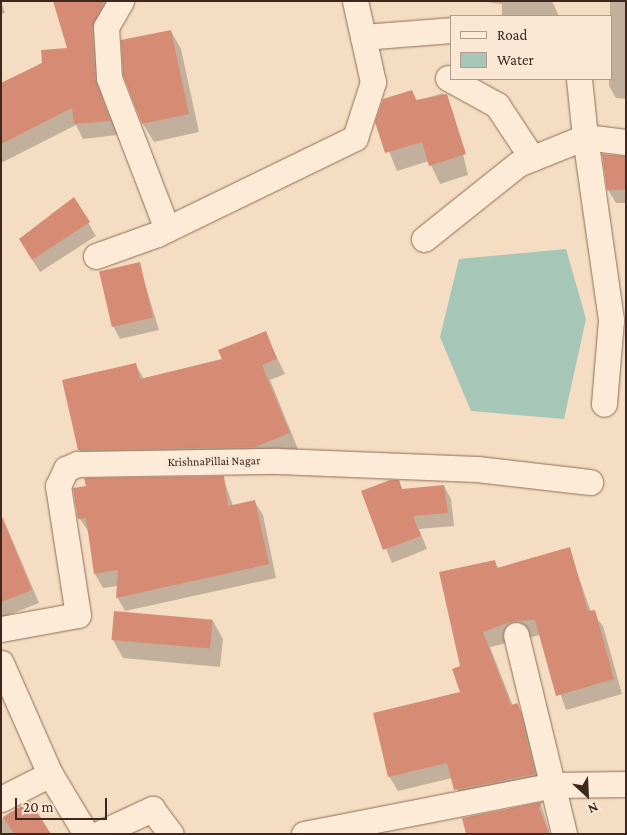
<!DOCTYPE html>
<html>
<head>
<meta charset="utf-8">
<style>
  body { margin:0 }
  #map { position:relative; width:627px; height:835px; overflow:hidden; background:#f4ddc3; font-family:"Crimson Pro",serif }
  div>[style] { position:absolute }
  .water>* { inset:0; background:#a6c6b7 }
  .shadow>* { inset:0; background:#0003 }
  .building>* { inset:0; background:#d68c74; transform-origin:0 0 }
  .roads { filter:drop-shadow(0 0 1px #916c57) drop-shadow(0 0 1px #916c57) }
  .street>* { height:25px; margin:-12.5px; padding:0 12.5px; transform-origin:12.5px; border-radius:12.5px; background:#fdebd8 }
  span { translate:-50% -50%; white-space:nowrap; text-align:center; line-height:1.15; -webkit-text-stroke:5px #fae8d4; paint-order:stroke }
  .street-label { font-size:12px; color:#3f271d }
  .frame { position:absolute; inset:0; border:2px solid #3f271d; pointer-events:none }
  .legend { position:absolute; left:450px; top:15px; width:162px; height:65px; box-sizing:border-box; background:#fae8d4; border:1px solid #af9b8b; margin:0; padding:6px 9px; list-style:none; font-size:15px; color:#3f271d }
  .legend li { display:flex; align-items:center; gap:10px; height:25px }
  .legend b { width:25px; border:1px solid #af9b8b }
  .north { position:absolute; left:562px; top:770px; width:50px; height:50px; -webkit-text-stroke:4px #fae8d4; paint-order:stroke; rotate:155deg; font-size:14px; font-weight:700; line-height:20px; text-align:center; color:#3f271d }
  .north::after { content:''; display:block; margin:auto; width:18px; height:22px; background:#3f271d; clip-path:polygon(50% 0,100% 100%,50% 72%,0 100%) }
  .scale { position:absolute; left:15px; top:798px; width:92px; height:22px; box-sizing:border-box; border:2px solid #3f271d; border-top:0; padding-left:6px; font-size:15px; line-height:18px; white-space:nowrap; color:#3f271d; -webkit-text-stroke:4px #fae8d4; paint-order:stroke }
</style>
</head>
<body>
<div id="map">
  <div class="water">
    <i style="clip-path:polygon(566px 249px,586px 319px,564px 419px,471px 411px,440px 337px,459px 259px)"></i>
  </div>
  <div class="shadow">
    <i style="clip-path:polygon(1px 1px,5px 13px,1px 14px)"></i>
    <i style="clip-path:polygon(54px 1px,108px 1px,102px 95px,117px 135px,83px 139px,76px 125px,1px 163px,1px 85px,68px 49px)"></i>
    <i style="clip-path:polygon(552px 1px,559px 16px,502px 16px,502px 4px,480px 1px)"></i>
    <i style="clip-path:polygon(610px 1px,626px 1px,626px 99px,616px 98px,609px 86px)"></i>
    <i style="clip-path:polygon(171px 31px,181px 49px,199px 132px,154px 142px,143px 124px)"></i>
    <i style="clip-path:polygon(412px 91px,417px 101px,443px 93px,453px 112px,468px 175px,440px 184px,429px 161px,397px 171px,377px 122px)"></i>
    <i style="clip-path:polygon(626px 157px,626px 203px,616px 203px,608px 190px)"></i>
    <i style="clip-path:polygon(74px 199px,96px 236px,40px 272px,28px 253px,53px 218px,51px 214px)"></i>
    <i style="clip-path:polygon(139px 264px,159px 330px,120px 339px,113px 326px)"></i>
    <i style="clip-path:polygon(265px 333px,285px 374px,270px 380px,298px 449px,264px 462px,88px 464px,79px 449px,135px 364px,144px 379px,224px 360px)"></i>
    <i style="clip-path:polygon(223px 477px,233px 506px,254px 501px,263px 515px,276px 578px,125px 611px,117px 597px,118px 586px,103px 588px,95px 574px,89px 532px,79px 518px)"></i>
    <i style="clip-path:polygon(398px 481px,403px 490px,444px 486px,451px 499px,454px 526px,419px 529px,427px 549px,392px 563px,362px 492px)"></i>
    <i style="clip-path:polygon(3px 518px,39px 603px,1px 618px,1px 519px)"></i>
    <i style="clip-path:polygon(569px 549px,591px 612px,603px 626px,622px 694px,566px 710px,540px 635px,490px 647px,513px 706px,517px 705px,526px 719px,542px 789px,464px 804px,452px 778px,398px 791px,389px 776px,462px 692px,461px 667px,494px 561px,499px 569px)"></i>
    <i style="clip-path:polygon(213px 621px,223px 639px,220px 667px,123px 658px,113px 640px)"></i>
    <i style="clip-path:polygon(29px 803px,50px 834px,1px 834px,1px 819px)"></i>
    <i style="clip-path:polygon(541px 804px,550px 834px,467px 834px)"></i>
  </div>
  <div class="building">
    <i style="clip-path:polygon(53px 1px,104px 1px,92px 28px,95px 79px,110px 121px,74px 124px,72px 108px,1px 144px,1px 83px,42px 63px,41px 50px,67px 48px)"></i>
    <i style="clip-path:polygon(171px 30px,189px 114px,142px 124px,123px 75px,121px 40px)"></i>
    <i style="clip-path:polygon(412px 90px,416px 100px,447px 94px,466px 154px,429px 166px,422px 142px,385px 153px,375px 122px,383px 99px)"></i>
    <i style="clip-path:polygon(602px 154px,626px 156px,626px 190px,607px 190px)"></i>
    <i style="clip-path:polygon(74px 197px,90px 222px,32px 260px,19px 239px)"></i>
    <i style="left:140px;top:262px;width:57px;height:42px;rotate:77deg"></i>
    <i style="clip-path:polygon(266px 331px,277px 359px,262px 365px,290px 433px,255px 447px,78px 450px,62px 380px,136px 363px,140px 379px,222px 359px,218px 350px)"></i>
    <i style="clip-path:polygon(224px 476px,228px 506px,255px 500px,269px 564px,116px 598px,118px 570px,94px 574px,86px 518px,78px 519px,73px 488px,86px 486px,84px 478px)"></i>
    <i style="clip-path:polygon(390px 480px,399px 480px,402px 489px,444px 485px,448px 513px,413px 516px,421px 536px,383px 550px,361px 491px)"></i>
    <i style="clip-path:polygon(1px 515px,32px 590px,1px 602px)"></i>
    <i style="clip-path:polygon(570px 547px,588px 611px,595px 610px,614px 679px,556px 696px,535px 620px,513px 621px,483px 632px,511px 705px,518px 703px,535px 774px,454px 790px,447px 763px,388px 777px,373px 713px,460px 692px,452px 669px,460px 666px,439px 572px,495px 560px,497px 568px)"></i>
    <i style="left:114px;top:611px;width:99px;height:29px;rotate:5deg"></i>
    <i style="clip-path:polygon(30px 801px,51px 834px,14px 834px,3px 817px)"></i>
    <i style="clip-path:polygon(542px 802px,539px 808px,549px 834px,466px 834px,462px 818px)"></i>
  </div>
  <div class="roads">
    <div class="street">
      <i style="left:121px;top:1px;width:30px;rotate:120deg"></i>
      <i style="left:106px;top:27px;width:51px;rotate:86.6deg"></i>
      <i style="left:109px;top:78px;width:162px;rotate:69deg"></i>
      <i style="left:363px;top:37px;width:88px;rotate:-4.5deg"></i>
      <i style="left:448px;top:78px;width:56px;rotate:28.9deg"></i>
      <i style="left:497px;top:105px;width:64px;rotate:56.6deg"></i>
      <i style="left:579px;top:79px;width:58px;rotate:84.1deg"></i>
      <i style="left:585px;top:137px;width:41px;rotate:7deg"></i>
      <i style="left:424px;top:239px;width:120px;rotate:-38.6deg"></i>
      <i style="left:518px;top:164px;width:72px;rotate:-21.9deg"></i>
      <i style="left:585px;top:137px;width:185px;rotate:81.9deg"></i>
      <i style="left:611px;top:320px;width:84px;rotate:94.8deg"></i>
      <i style="left:96px;top:256px;width:65px;rotate:-19.8deg"></i>
      <i style="left:157px;top:234px;width:220px;rotate:-25.9deg"></i>
      <i style="left:355px;top:138px;width:59px;rotate:-72.2deg"></i>
      <i style="left:373px;top:82px;width:83px;rotate:-102.5deg"></i>
      <i style="left:1px;top:629px;width:78px;rotate:-10.3deg"></i>
      <i style="left:78px;top:615px;width:131px;rotate:-98.8deg"></i>
      <i style="left:58px;top:486px;width:19px;rotate:-65deg"></i>
      <i style="left:66px;top:469px;width:12px;rotate:-24deg"></i>
      <i style="left:77px;top:464px;width:201px;rotate:-0.9deg"></i>
      <i style="left:278px;top:461px;width:199px;rotate:2.3deg"></i>
      <i style="left:477px;top:469px;width:114px;rotate:6.6deg"></i>
      <i style="left:516px;top:635px;width:205px;rotate:76.4deg"></i>
      <i style="left:1px;top:663px;width:121px;rotate:66.2deg"></i>
      <i style="left:50px;top:774px;width:70px;rotate:59deg"></i>
      <i style="left:1px;top:799px;width:55px;rotate:-27deg"></i>
      <i style="left:98px;top:834px;width:60px;rotate:-24.8deg"></i>
      <i style="left:152px;top:809px;width:31px;rotate:53deg"></i>
      <i style="left:304px;top:834px;width:255px;rotate:-11.1deg"></i>
      <i style="left:554px;top:785px;width:72px;rotate:-0.8deg"></i>
    </div>
  </div>
  <div class="street-label">
    <span style="left:214px;top:462px;rotate:-1deg">KrishnaPillai Nagar</span>
  </div>
  <div class="frame"></div>
  <ul class="legend">
  <li><b style="height:6px;background:#fdebd8"></b>Road</li>
  <li><b style="height:14px;background:#a6c6b7"></b>Water</li>
  </ul>
  <div class="north">N</div>
  <div class="scale">20 m</div>
</div>
</body>
</html>
